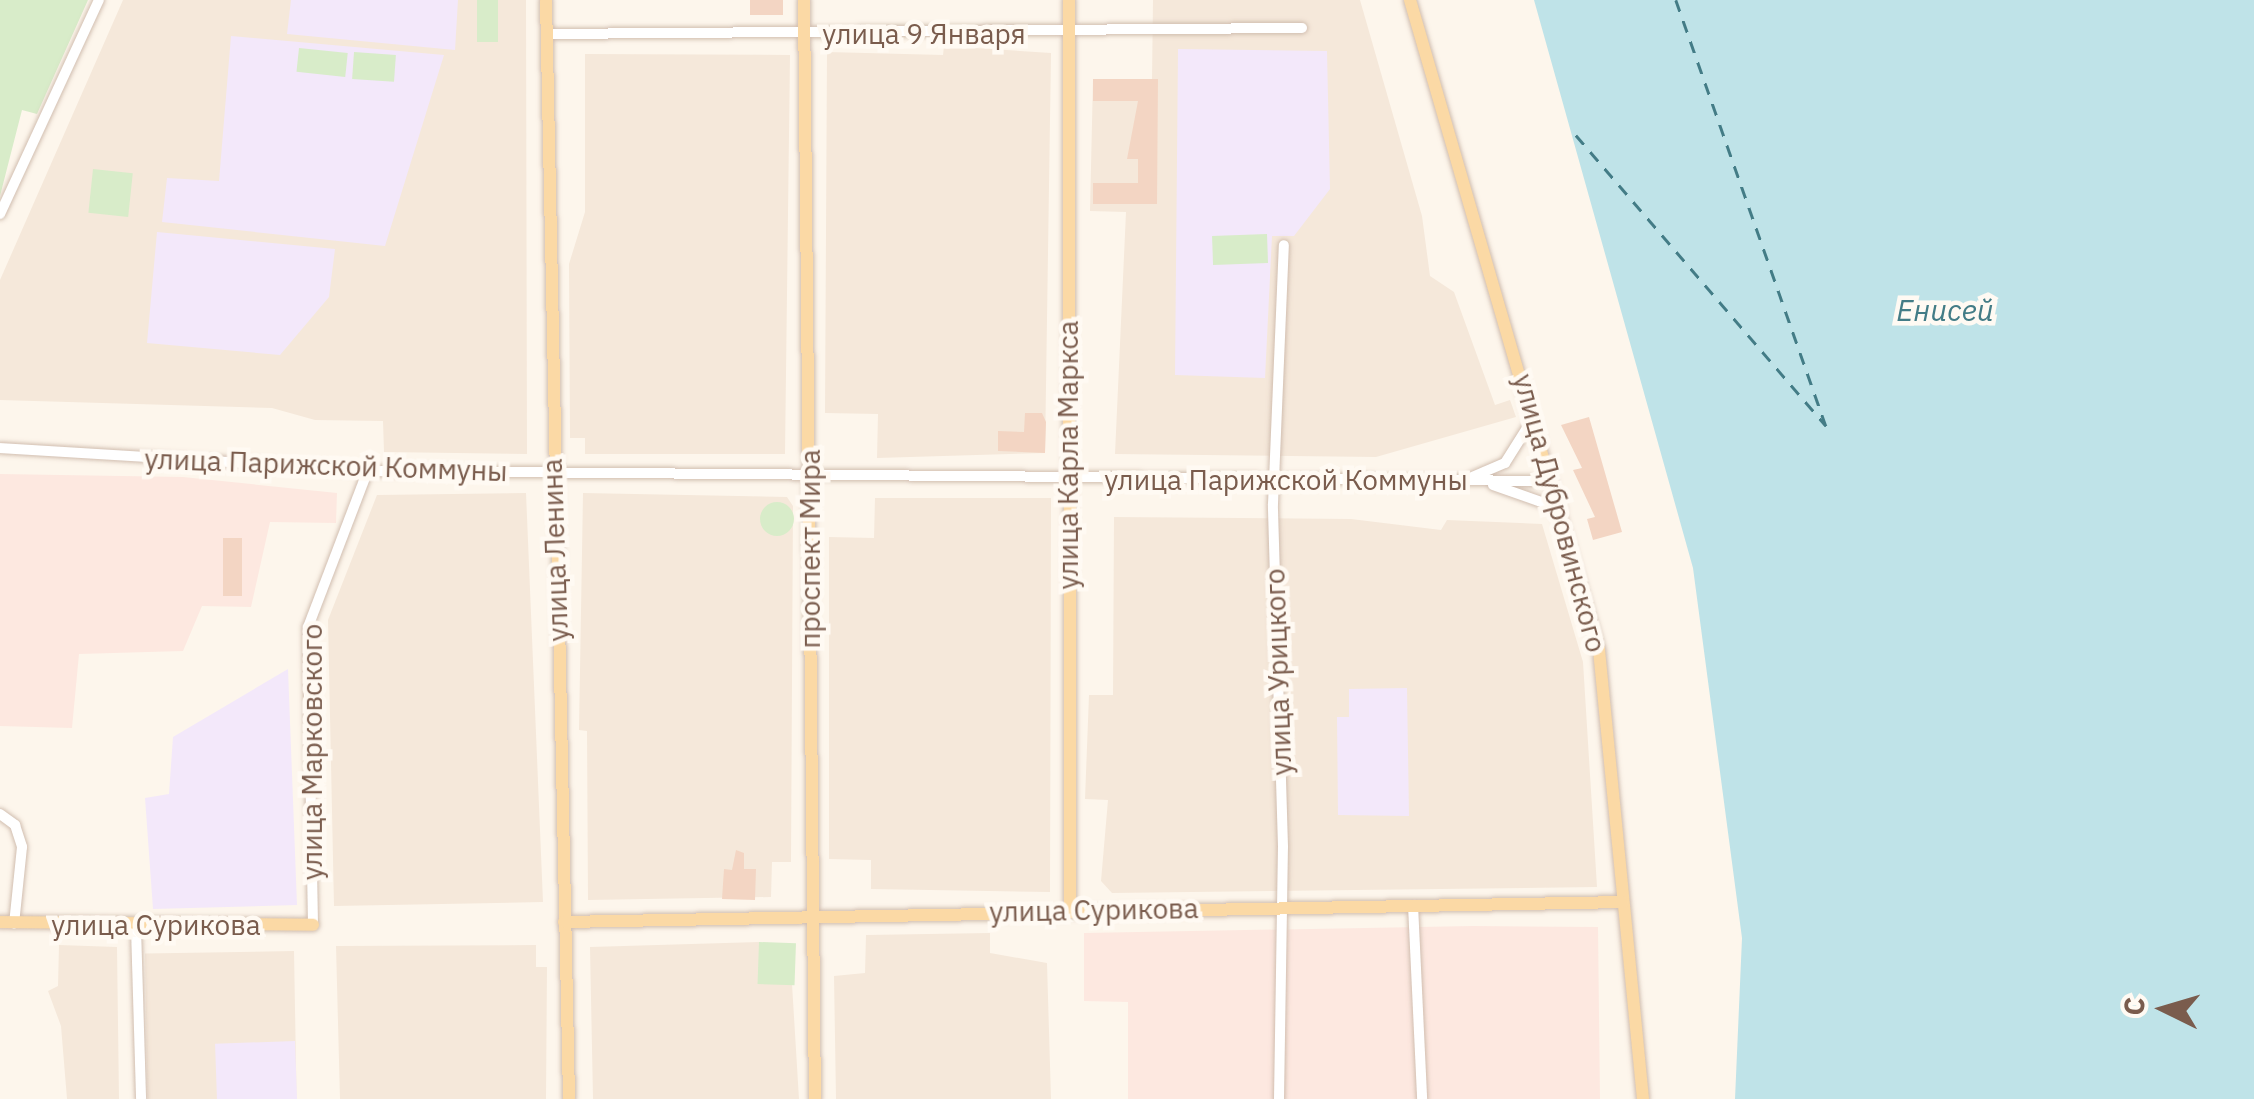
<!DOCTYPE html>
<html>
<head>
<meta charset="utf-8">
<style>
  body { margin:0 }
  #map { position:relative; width:2254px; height:1099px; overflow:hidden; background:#fdf6ec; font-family:"IBM Plex Sans",sans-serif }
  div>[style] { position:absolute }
  .residential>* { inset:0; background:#f5e8da; transform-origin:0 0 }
  .commercial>* { inset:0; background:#fde8e0 }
  .education>* { inset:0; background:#f3e8fa; transform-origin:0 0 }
  .green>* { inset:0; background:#d8ecc9; transform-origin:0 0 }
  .round { border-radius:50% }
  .water>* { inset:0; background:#bfe3e8 }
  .ferry>* { height:2.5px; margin-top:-1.25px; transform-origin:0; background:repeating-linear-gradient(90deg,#437c86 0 12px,transparent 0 22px) }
  .building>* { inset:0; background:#f3d5c3; transform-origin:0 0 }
  .roads { filter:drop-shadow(0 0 2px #d1beb0) drop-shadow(0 0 2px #d1beb0) }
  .minor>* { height:10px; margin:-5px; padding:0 5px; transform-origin:5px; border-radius:5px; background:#fff }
  .major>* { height:12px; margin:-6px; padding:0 6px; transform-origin:6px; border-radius:6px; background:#fbd9a5 }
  span { translate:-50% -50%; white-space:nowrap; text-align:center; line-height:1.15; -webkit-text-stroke:9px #fffaf3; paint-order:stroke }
  .street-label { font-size:28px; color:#7a5c4d }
  .water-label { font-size:30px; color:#437c86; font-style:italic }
  .north { position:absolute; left:2114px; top:959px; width:100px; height:100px; -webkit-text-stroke:8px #fffaf3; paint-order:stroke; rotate:275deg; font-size:28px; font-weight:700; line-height:40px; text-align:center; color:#7a5c4d }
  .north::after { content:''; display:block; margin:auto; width:35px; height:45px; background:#7a5c4d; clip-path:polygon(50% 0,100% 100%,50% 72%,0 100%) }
</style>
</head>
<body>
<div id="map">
  <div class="residential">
    <i style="clip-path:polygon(123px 0,526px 0,527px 454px,384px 452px,383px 421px,315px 420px,272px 408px,0 400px,0 280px)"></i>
    <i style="clip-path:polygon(1153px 0,1360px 0,1422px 216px,1430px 276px,1454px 292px,1495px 405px,1510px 400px,1516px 417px,1376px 457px,1115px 454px,1126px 212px,1090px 211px,1093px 79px,1152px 79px)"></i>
    <i style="clip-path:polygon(944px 46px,1051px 53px,1045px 453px,877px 458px,878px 414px,825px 413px,827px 52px,943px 55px)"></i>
    <i style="clip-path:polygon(585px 54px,790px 55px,785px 454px,585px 454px,585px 438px,570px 438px,569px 264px,585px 212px)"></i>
    <i style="clip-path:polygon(526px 493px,543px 902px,334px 906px,328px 620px,377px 495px)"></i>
    <i style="clip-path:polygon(583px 493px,787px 497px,793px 506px,791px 862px,772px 862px,771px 897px,588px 900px,587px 731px,579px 730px)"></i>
    <i style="clip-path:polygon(875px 498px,1051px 498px,1050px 892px,871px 889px,871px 860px,829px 859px,829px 537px,874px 538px)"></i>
    <i style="clip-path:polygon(1114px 517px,1351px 519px,1441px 530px,1447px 520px,1542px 524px,1583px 662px,1597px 887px,1112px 893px,1101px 881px,1108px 800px,1085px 799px,1089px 695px,1113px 695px)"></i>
    <i style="clip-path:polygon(990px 933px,990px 953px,1047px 963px,1051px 1099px,836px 1099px,834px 976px,865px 973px,866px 935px)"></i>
    <i style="clip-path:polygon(759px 942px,759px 984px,792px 984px,799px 1099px,593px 1099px,590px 947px)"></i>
    <i style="clip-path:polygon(59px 945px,117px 947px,119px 1099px,67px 1099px,61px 1026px,48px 991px,58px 986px)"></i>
    <i style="clip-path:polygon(536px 945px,536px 967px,547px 967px,546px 1099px,340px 1099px,336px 946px)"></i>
    <i style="left:294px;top:951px;width:148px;height:149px;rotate:89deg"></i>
  </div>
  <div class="commercial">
    <i style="clip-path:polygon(0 474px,183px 477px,337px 493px,336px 523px,270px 522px,251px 607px,202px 606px,183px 651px,79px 654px,72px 728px,0 726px)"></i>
    <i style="clip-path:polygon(1473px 926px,1598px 927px,1600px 1099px,1128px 1099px,1128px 1002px,1084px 1001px,1084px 933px)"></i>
  </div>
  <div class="education">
    <i style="clip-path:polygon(291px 0,458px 0,455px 50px,287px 34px)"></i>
    <i style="clip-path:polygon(231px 36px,444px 55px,385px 246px,162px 222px,167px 178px,219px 181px)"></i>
    <i style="clip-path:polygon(1178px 49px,1327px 51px,1330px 189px,1294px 236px,1272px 236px,1265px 378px,1175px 375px)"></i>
    <i style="clip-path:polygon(157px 232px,335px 249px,329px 297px,280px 355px,147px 343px)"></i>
    <i style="clip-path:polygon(288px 669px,297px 905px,153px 909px,145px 798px,169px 794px,173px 737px)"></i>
    <i style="clip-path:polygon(1407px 688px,1409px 816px,1338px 815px,1337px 717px,1349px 717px,1349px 689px)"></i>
    <i style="left:295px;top:1041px;width:58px;height:80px;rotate:88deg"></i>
  </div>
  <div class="green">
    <i style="clip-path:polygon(0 0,88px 0,37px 114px,22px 110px,0 196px)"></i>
    <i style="left:477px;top:0;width:21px;height:42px"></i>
    <i style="left:299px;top:48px;width:49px;height:24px;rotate:6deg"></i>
    <i style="left:354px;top:52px;width:42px;height:27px;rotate:4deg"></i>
    <i style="left:93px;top:169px;width:40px;height:44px;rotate:6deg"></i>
    <i style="left:1267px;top:234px;width:29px;height:55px;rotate:88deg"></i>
    <i class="round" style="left:760px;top:502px;width:34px;height:34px"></i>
    <i style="left:759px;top:942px;width:37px;height:42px;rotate:2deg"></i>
  </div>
  <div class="water">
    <i style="clip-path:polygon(1534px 0,2254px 0,2254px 1099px,1735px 1099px,1742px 938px,1693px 568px)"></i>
  </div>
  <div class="ferry">
    <i style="left:1676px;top:0;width:452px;rotate:70.6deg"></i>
    <i style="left:1576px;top:135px;width:382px;rotate:49.3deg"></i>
  </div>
  <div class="building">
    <i style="left:750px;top:0;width:33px;height:15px"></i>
    <i style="clip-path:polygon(1093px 79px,1158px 79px,1157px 204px,1093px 204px,1093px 183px,1138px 183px,1138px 159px,1127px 159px,1138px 101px,1093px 101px)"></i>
    <i style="clip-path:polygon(1025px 413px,1042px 413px,1046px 422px,1045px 453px,998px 451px,998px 431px,1024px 432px)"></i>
    <i style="clip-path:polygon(1589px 417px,1622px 532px,1593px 540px,1587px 519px,1595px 517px,1573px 470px,1582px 468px,1561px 425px)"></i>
    <i style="left:223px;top:538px;width:19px;height:58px"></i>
    <i style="clip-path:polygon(736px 850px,744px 853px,744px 869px,756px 869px,755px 900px,722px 899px,724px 869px,732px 870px)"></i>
  </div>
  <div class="roads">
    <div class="minor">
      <i style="left:547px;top:34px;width:755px;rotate:-0.46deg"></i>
      <i style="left:0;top:214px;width:236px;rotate:-65.2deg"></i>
      <i style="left:0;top:448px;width:382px;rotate:3.5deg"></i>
      <i style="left:381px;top:471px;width:1171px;rotate:0.49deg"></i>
      <i style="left:1472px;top:477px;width:36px;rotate:-23deg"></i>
      <i style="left:1505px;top:463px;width:51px;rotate:-57.9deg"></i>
      <i style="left:1493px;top:485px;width:72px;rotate:19.4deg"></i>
      <i style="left:0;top:814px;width:19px;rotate:36deg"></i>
      <i style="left:15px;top:825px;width:23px;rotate:72deg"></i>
      <i style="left:22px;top:847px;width:77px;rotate:95.9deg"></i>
      <i style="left:1413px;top:905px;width:194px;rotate:87.3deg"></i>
      <i style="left:313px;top:925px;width:298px;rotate:-91deg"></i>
      <i style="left:308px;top:627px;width:168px;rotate:-69.1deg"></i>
      <i style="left:136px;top:928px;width:171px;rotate:88.3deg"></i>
      <i style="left:1279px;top:1099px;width:252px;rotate:-89.1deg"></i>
      <i style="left:1283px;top:847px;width:343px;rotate:-91.7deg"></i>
      <i style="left:1273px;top:504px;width:259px;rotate:-87.6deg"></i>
    </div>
    <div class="major">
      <i style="left:546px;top:0;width:1099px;rotate:88.8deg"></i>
      <i style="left:804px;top:0;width:1099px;rotate:89.43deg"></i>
      <i style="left:1069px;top:0;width:909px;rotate:89.94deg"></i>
      <i style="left:1410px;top:0;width:677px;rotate:73.79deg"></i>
      <i style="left:1599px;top:650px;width:451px;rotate:84.4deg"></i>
      <i style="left:0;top:922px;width:313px;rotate:0.5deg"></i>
      <i style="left:564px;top:922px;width:1059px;rotate:-1.08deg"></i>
    </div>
  </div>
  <div class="street-label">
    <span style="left:924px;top:34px">улица 9 Января</span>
    <span style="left:1068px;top:455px;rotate:-90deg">улица Карла Маркса</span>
    <span style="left:326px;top:465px;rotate:2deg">улица Парижской Коммуны</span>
    <span style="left:1286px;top:480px">улица Парижской Коммуны</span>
    <span style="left:1560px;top:513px;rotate:75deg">улица Дубровинского</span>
    <span style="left:810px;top:549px;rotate:-90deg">проспект Мира</span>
    <span style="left:555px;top:550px;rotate:-92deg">улица Ленина</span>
    <span style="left:1278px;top:672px;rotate:-92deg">улица Урицкого</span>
    <span style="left:312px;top:752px;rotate:-90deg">улица Марковского</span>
    <span style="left:1094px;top:910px;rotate:-1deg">улица Сурикова</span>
    <span style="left:156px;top:925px">улица Сурикова</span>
  </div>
  <div class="water-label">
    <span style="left:1945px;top:310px">Енисей</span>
  </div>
  <div class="north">С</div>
</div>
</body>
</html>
